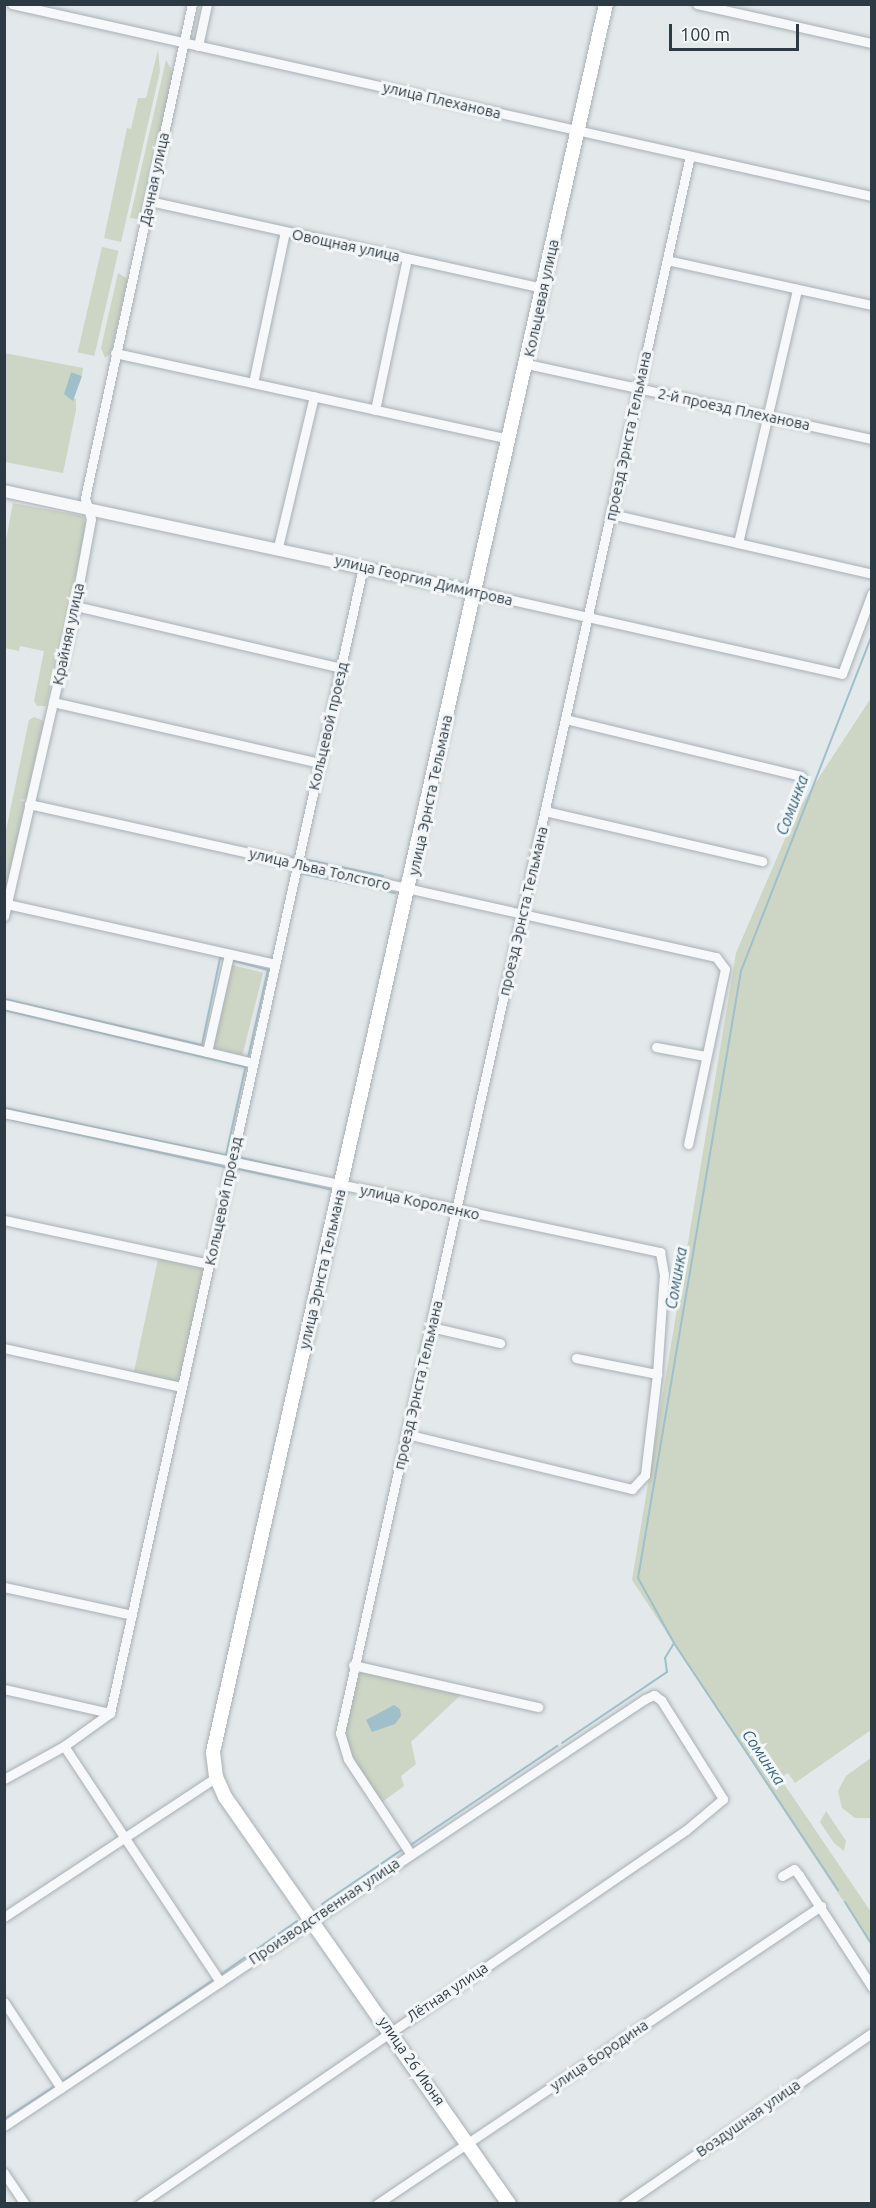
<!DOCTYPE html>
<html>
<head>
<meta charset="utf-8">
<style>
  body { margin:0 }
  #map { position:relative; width:876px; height:2208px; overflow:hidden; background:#e3e8eb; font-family:Ubuntu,sans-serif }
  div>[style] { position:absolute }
  .green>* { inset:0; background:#cdd5c4; transform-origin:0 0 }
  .water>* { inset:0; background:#9fbfca }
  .stream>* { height:2px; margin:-1px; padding:0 1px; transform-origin:1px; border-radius:1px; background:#9fbfca }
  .roads { filter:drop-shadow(0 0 2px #a8b0b5) drop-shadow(0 0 2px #a8b0b5) }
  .minor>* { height:9px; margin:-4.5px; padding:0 4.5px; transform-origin:4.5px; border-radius:4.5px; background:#f6f8f9 }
  .tertiary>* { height:12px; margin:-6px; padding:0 6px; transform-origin:6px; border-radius:6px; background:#f6f8f9 }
  .secondary>* { height:14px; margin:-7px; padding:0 7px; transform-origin:7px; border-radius:7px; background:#fff }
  span { translate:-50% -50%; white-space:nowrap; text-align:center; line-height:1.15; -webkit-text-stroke:6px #f3f6f8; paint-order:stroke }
  .street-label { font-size:15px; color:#2b3a43 }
  .water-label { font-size:16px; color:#366476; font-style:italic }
  .frame { position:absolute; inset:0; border:6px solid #2b3a43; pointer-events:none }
  .scale { position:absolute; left:669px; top:24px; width:130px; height:27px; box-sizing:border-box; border:3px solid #2b3a43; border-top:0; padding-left:8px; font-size:18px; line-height:21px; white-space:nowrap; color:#2b3a43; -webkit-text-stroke:4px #f3f6f8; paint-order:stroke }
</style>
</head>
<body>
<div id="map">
  <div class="green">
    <i style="clip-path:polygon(158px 50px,160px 71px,121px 242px,104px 238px,127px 128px,131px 129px,138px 98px,146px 98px)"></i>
    <i style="clip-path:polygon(166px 60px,174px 74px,142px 216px,137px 219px,130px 218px)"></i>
    <i style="left:102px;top:247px;width:17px;height:108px;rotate:13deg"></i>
    <i style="clip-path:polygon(118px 273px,128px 279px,111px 353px,105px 358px,101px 348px)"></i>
    <i style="clip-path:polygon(4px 353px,83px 368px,82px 376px,71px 372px,64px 394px,76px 399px,76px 410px,63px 473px,5px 462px)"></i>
    <i style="clip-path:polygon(13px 503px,83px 516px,86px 528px,46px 706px,37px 706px,34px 701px,44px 651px,20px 646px,19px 651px,5px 648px,5px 545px)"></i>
    <i style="clip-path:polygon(871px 698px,871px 1730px,795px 1783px,788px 1773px,780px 1778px,871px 1912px,871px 1943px,632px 1580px,736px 953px,797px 811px)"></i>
    <i style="clip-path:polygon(34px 717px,44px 721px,26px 799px,20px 800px,25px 802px,5px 897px,5px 835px,29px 720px)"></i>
    <i style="left:232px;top:965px;width:32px;height:85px;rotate:14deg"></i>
    <i style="left:158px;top:1259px;width:47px;height:116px;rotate:12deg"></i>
    <i style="clip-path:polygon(355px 1669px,465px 1691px,411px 1742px,416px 1764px,401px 1776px,404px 1786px,381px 1803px,350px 1757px,344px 1735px)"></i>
    <i style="clip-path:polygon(871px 1758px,871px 1818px,855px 1818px,842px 1808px,838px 1791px,846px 1776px)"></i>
    <i style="clip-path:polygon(826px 1811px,846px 1841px,844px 1851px,834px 1843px,820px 1822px)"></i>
  </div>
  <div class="water">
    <i style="clip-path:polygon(71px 372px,82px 376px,73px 401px,64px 394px)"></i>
    <i style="clip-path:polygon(394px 1705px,400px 1709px,401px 1716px,395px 1724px,372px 1732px,366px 1720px)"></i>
  </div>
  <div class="stream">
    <i style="left:304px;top:859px;width:81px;rotate:12.1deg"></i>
    <i style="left:299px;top:873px;width:98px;rotate:11.8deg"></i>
    <i style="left:231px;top:960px;width:38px;rotate:15deg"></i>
    <i style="left:268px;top:970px;width:90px;rotate:102.8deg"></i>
    <i style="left:4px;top:999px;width:203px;rotate:13.1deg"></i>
    <i style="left:202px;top:1045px;width:89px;rotate:-78.3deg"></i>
    <i style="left:220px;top:958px;width:6px;rotate:9deg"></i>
    <i style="left:4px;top:1010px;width:249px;rotate:13.3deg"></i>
    <i style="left:4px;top:1108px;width:227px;rotate:12deg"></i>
    <i style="left:226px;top:1155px;width:92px;rotate:-77.5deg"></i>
    <i style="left:13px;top:1120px;width:217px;rotate:12.5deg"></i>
    <i style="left:237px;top:1157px;width:66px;rotate:12.3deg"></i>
    <i style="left:234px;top:1168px;width:101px;rotate:12.5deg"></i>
    <i style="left:562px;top:1743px;width:127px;rotate:-34.1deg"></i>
    <i style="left:667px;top:1672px;width:14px;rotate:-98deg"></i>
    <i style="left:665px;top:1658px;width:17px;rotate:-59deg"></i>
    <i style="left:409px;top:1846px;width:179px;rotate:-34deg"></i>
    <i style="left:838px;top:1890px;width:296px;rotate:-123.6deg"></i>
    <i style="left:674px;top:1643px;width:74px;rotate:-119deg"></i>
    <i style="left:638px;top:1578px;width:616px;rotate:-80.37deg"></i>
    <i style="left:741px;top:971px;width:361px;rotate:-68.7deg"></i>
    <i style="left:845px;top:1902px;width:51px;rotate:57.9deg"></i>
    <i style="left:322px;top:1904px;width:98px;rotate:-34.2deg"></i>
    <i style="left:220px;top:1975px;width:94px;rotate:-35deg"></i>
    <i style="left:63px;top:2081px;width:183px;rotate:-33.9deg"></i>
    <i style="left:4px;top:2119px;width:61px;rotate:-32.9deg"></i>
  </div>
  <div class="roads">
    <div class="minor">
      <i style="left:12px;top:4px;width:881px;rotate:12.59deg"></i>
      <i style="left:697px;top:4px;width:179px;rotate:12.6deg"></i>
      <i style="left:198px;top:46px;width:43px;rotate:-77.9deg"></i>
      <i style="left:150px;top:201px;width:403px;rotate:12.5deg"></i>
      <i style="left:667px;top:260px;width:210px;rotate:12.4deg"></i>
      <i style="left:115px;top:353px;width:403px;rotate:12.3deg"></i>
      <i style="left:527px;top:364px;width:353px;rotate:12.3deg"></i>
      <i style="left:253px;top:383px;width:155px;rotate:-78.1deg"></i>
      <i style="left:375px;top:410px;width:155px;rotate:-78.1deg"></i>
      <i style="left:611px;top:514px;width:268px;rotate:12.9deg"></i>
      <i style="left:738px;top:543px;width:261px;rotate:-76.9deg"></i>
      <i style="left:278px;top:547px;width:155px;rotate:-76.6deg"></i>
      <i style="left:476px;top:592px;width:375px;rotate:12.6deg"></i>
      <i style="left:842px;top:674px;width:86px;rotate:-69.7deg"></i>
      <i style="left:75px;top:606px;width:273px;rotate:13.1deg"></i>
      <i style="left:53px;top:702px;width:274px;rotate:12.9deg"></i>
      <i style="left:565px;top:719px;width:243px;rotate:13.6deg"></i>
      <i style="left:29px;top:804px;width:704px;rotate:12.56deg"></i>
      <i style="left:716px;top:957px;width:15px;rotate:53deg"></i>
      <i style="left:725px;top:969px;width:179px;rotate:101.9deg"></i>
      <i style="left:545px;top:811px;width:223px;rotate:13deg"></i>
      <i style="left:7px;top:904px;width:275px;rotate:12.6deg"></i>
      <i style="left:4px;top:916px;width:318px;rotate:-77.1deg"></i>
      <i style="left:75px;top:606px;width:88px;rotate:-79.6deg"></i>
      <i style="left:91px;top:519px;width:22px;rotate:-106deg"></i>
      <i style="left:85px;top:498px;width:505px;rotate:-77.78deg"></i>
      <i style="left:4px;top:1004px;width:256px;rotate:13.3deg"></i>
      <i style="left:656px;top:1047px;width:50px;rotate:10.4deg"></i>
      <i style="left:207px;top:1052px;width:100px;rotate:-77.3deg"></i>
      <i style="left:4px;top:1113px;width:671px;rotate:11.96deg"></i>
      <i style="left:660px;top:1252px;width:22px;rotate:80deg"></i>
      <i style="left:664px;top:1274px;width:100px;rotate:94deg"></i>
      <i style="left:657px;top:1374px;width:102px;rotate:96.8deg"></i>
      <i style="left:645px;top:1475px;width:19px;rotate:133deg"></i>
      <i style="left:632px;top:1489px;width:233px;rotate:-166.3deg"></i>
      <i style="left:4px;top:1220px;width:210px;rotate:12.1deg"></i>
      <i style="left:431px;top:1327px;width:71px;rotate:13.1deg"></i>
      <i style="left:4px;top:1348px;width:181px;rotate:12.4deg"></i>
      <i style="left:576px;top:1358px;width:83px;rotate:11.2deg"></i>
      <i style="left:4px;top:1587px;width:131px;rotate:12.3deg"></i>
      <i style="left:353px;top:1665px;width:190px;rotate:12.8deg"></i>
      <i style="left:4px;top:1689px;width:109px;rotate:12.8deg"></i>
      <i style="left:64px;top:1746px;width:283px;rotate:56.5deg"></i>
      <i style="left:4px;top:1779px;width:68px;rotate:-28.8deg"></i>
      <i style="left:64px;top:1746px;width:57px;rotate:-35.7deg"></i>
      <i style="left:110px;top:1713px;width:1174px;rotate:-77.55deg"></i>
      <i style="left:410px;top:1853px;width:113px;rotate:-123.4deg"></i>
      <i style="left:348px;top:1759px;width:27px;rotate:-107deg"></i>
      <i style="left:340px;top:1733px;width:1615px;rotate:-77.49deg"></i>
      <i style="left:782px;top:1876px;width:14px;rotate:-30deg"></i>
      <i style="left:794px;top:1869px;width:8px;rotate:50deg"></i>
      <i style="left:799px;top:1875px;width:134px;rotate:56.9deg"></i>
      <i style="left:4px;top:1917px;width:254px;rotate:-33.4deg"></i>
      <i style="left:4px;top:2002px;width:103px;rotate:56.5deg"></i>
      <i style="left:4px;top:2126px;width:674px;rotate:-33.69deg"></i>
      <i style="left:565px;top:1752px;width:96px;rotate:-33.5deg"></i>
      <i style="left:645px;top:1699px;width:10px;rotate:-24deg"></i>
      <i style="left:654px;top:1695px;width:9px;rotate:36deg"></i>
      <i style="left:661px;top:1700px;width:117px;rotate:57.9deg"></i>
      <i style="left:723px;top:1799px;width:48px;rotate:140deg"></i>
      <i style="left:686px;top:1830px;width:662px;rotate:145.59deg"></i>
      <i style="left:4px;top:2173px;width:37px;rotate:56deg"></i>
      <i style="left:377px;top:2204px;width:535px;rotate:-33.87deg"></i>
      <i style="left:624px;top:2204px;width:301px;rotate:-34.6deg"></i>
    </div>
    <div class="tertiary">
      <i style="left:4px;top:491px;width:483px;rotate:12.1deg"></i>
    </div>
    <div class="secondary">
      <i style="left:509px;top:2204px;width:496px;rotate:-124.9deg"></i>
      <i style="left:225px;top:1797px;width:22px;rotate:-114deg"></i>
      <i style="left:216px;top:1777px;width:25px;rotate:-97deg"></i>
      <i style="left:213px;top:1752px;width:1792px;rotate:-77.33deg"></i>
    </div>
  </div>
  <div class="street-label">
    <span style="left:442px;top:100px;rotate:13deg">улица Плеханова</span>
    <span style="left:154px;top:179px;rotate:-78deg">Дачная улица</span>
    <span style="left:346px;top:245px;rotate:12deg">Овощная улица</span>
    <span style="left:541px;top:298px;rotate:-78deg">Кольцевая улица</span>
    <span style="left:734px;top:409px;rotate:12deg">2-й проезд Плеханова</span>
    <span style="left:628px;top:436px;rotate:-78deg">проезд Эрнста Тельмана</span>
    <span style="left:424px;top:580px;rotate:13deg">улица Георгия Димитрова</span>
    <span style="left:68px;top:634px;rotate:-78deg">Крайняя улица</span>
    <span style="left:328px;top:726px;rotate:-77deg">Кольцевой проезд</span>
    <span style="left:430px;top:795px;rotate:-78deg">улица Эрнста Тельмана</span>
    <span style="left:320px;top:869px;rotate:13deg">улица Льва Толстого</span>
    <span style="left:523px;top:911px;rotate:-77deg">проезд Эрнста Тельмана</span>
    <span style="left:223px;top:1201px;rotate:-78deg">Кольцевой проезд</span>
    <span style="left:420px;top:1202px;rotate:12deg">улица Короленко</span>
    <span style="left:322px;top:1269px;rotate:-77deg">улица Эрнста Тельмана</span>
    <span style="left:418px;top:1385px;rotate:-77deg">проезд Эрнста Тельмана</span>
    <span style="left:324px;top:1911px;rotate:-34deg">Производственная улица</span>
    <span style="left:447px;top:1992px;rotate:-34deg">Лётная улица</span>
    <span style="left:599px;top:2055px;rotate:-34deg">улица Бородина</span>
    <span style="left:412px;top:2061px;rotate:55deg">улица 26 Июня</span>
    <span style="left:748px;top:2118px;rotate:-35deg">Воздушная улица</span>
  </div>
  <div class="water-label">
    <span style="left:792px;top:805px;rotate:-69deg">Соминка</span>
    <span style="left:676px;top:1278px;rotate:-80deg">Соминка</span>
    <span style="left:764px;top:1757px;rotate:56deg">Соминка</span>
  </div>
  <div class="frame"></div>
  <div class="scale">100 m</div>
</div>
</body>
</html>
